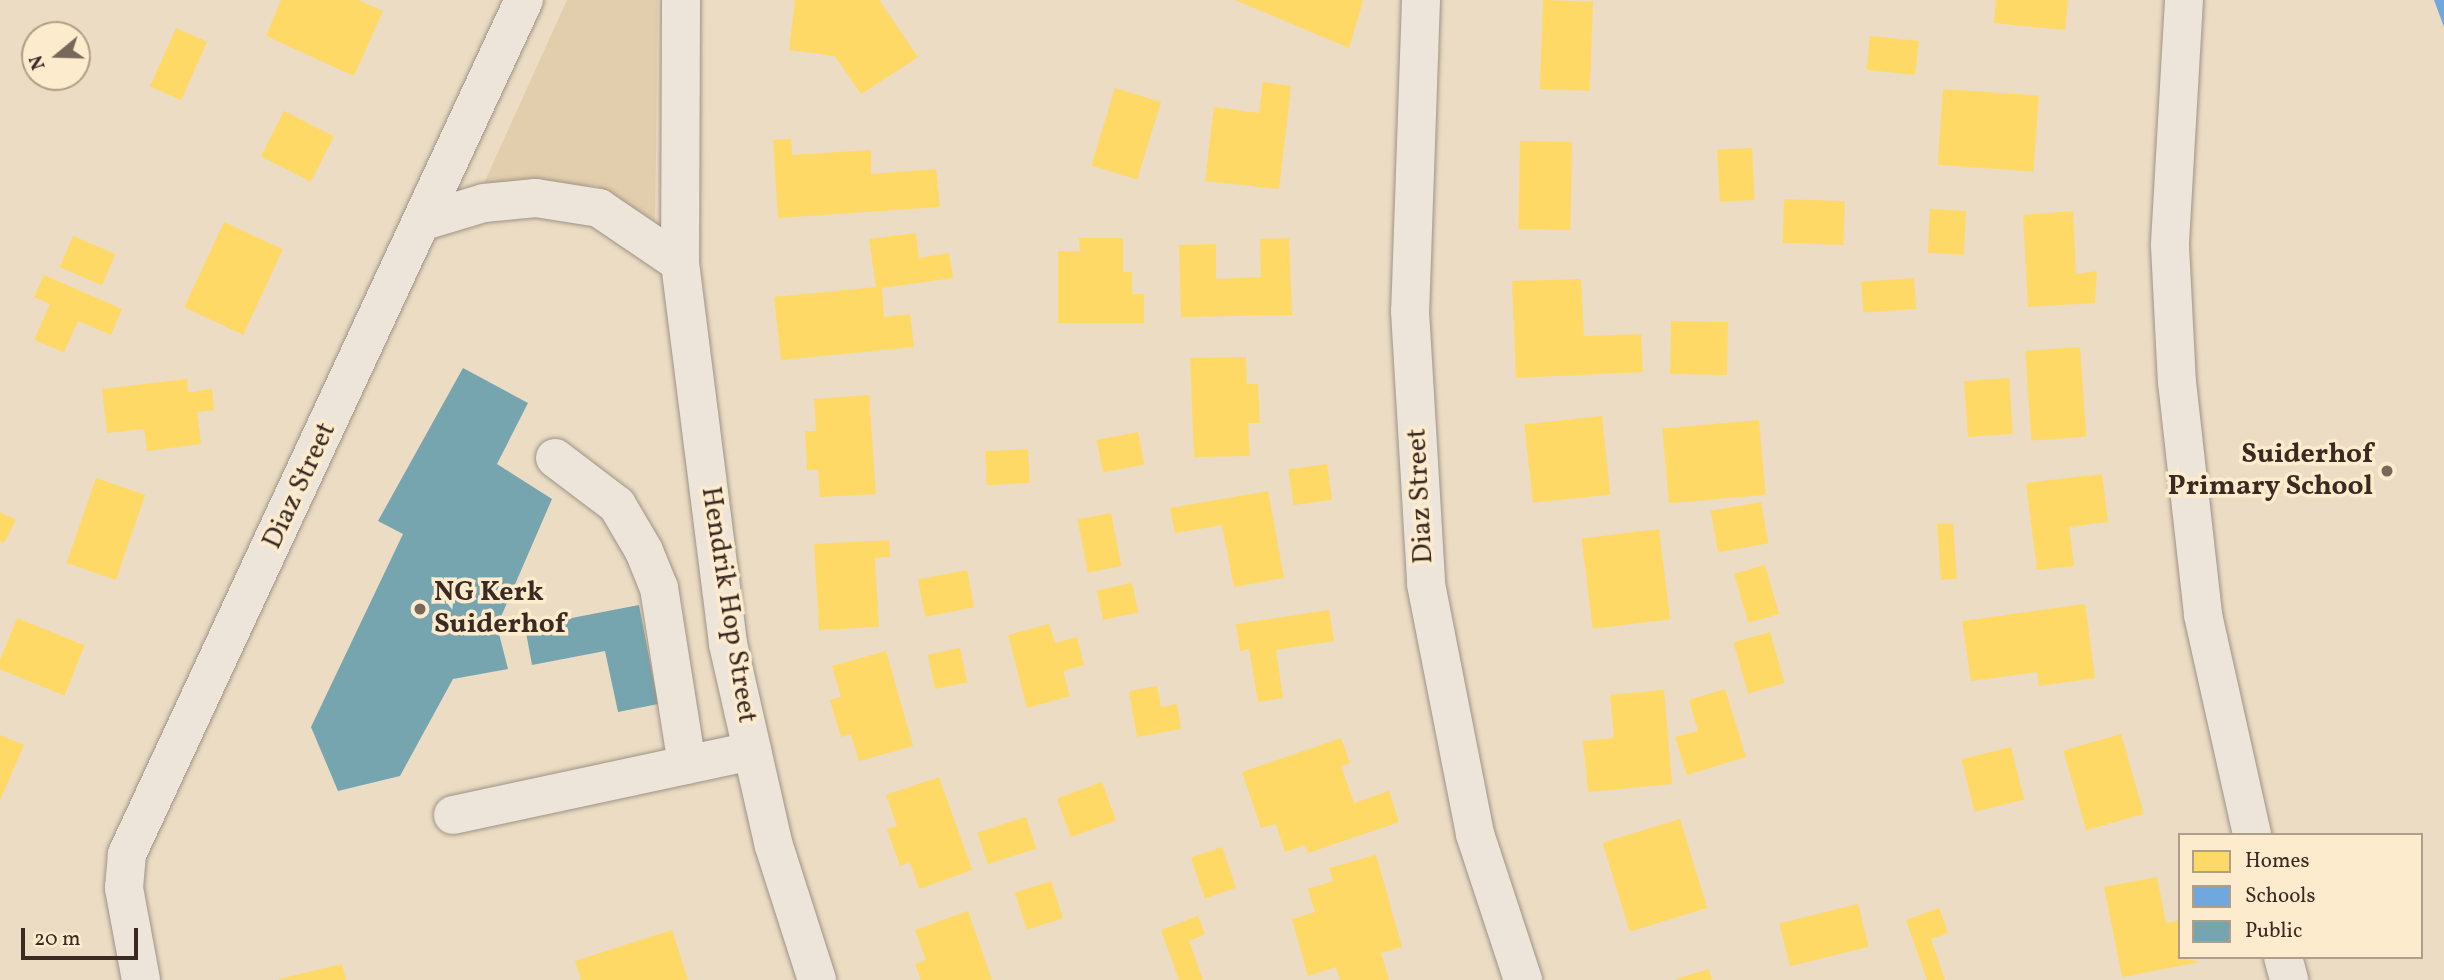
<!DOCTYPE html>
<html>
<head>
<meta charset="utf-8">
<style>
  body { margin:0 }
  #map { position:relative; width:2444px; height:980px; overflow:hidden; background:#ebdcc3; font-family:Vollkorn,serif }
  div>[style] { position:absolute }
  .green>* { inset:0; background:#e2cdac }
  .homes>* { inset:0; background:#ffd966; transform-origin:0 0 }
  .schools>* { inset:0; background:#6fa8dc }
  .public>* { inset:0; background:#76a5af }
  .roads { filter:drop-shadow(0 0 2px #9e9385) drop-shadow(0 0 2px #9e9385) }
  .minor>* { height:38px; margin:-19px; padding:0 19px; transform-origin:19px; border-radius:19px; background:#ede5d9 }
  .dots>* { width:19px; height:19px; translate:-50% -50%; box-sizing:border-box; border:4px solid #fdebcd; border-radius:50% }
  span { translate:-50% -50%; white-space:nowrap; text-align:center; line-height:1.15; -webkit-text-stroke:7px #fdebcd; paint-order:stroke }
  .poi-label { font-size:28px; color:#3a2a23; font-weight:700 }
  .right { translate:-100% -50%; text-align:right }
  .left { translate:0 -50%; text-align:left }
  .street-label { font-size:28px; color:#3a2a23 }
  .legend { position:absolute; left:2178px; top:833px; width:245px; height:126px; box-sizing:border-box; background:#fdebcd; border:2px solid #af9e89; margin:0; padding:9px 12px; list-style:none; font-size:21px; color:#3a2a23 }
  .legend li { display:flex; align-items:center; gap:14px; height:35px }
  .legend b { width:35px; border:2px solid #af9e89 }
  .north { position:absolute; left:21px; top:21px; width:70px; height:70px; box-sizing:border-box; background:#fdebcd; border:2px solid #af9e89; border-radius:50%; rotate:251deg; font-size:19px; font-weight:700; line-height:28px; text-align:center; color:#3a2a23 }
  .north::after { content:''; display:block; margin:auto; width:24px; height:32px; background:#78685b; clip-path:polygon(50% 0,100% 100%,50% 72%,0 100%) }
  .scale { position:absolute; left:21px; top:928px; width:117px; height:32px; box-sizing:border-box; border:4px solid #3a2a23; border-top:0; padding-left:9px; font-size:21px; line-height:24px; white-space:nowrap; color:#3a2a23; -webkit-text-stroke:5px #fdebcd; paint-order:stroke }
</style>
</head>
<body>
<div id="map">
  <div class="green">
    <i style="clip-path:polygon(567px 0,658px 0,655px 221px,596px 185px,480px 192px)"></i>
  </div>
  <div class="homes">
    <i style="clip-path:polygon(281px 0,358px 0,383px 11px,354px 76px,266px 36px)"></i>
    <i style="clip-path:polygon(795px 0,879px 0,918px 57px,861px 94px,835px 56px,789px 50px)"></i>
    <i style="clip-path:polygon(1235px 0,1361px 0,1363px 1px,1349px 48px)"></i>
    <i style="left:1543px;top:0;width:50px;height:89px;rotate:2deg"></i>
    <i style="clip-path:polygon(1996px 0,2068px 0,2065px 30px,1994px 23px)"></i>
    <i style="left:176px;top:28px;width:34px;height:64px;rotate:24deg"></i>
    <i style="left:1870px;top:36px;width:49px;height:34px;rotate:6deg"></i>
    <i style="clip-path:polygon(1263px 82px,1291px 86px,1279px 189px,1205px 181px,1214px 107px,1259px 113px)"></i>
    <i style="left:1115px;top:88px;width:48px;height:81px;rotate:17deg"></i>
    <i style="left:1943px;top:89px;width:96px;height:76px;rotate:4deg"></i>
    <i style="left:284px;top:111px;width:56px;height:51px;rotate:27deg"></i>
    <i style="clip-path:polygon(791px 139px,792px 155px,871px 150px,871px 174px,936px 169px,940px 207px,778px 218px,773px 140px)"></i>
    <i style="left:1520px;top:141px;width:52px;height:88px;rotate:1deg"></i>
    <i style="left:1752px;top:148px;width:52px;height:35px;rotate:87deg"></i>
    <i style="left:1784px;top:199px;width:61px;height:44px;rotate:2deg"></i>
    <i style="left:1930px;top:209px;width:36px;height:44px;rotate:3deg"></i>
    <i style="clip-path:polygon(2073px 211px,2076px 274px,2097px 271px,2095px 303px,2028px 307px,2023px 215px)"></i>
    <i style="left:224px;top:222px;width:65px;height:94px;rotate:25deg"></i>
    <i style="clip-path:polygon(916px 233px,919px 258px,949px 253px,953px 278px,882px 288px,884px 317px,910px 314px,914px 347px,781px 360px,774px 297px,876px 287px,869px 239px)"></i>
    <i style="left:73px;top:236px;width:46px;height:34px;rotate:23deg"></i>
    <i style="clip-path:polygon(1079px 238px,1123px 238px,1123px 272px,1132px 272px,1132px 294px,1144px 294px,1144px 323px,1058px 323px,1058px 251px,1080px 251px)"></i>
    <i style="clip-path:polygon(1289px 238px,1292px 315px,1181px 317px,1179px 245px,1216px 244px,1216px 279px,1261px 277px,1260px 239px)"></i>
    <i style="clip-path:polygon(44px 275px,122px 309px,111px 335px,78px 321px,64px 352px,34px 340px,50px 304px,34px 297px)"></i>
    <i style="left:1914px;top:278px;width:31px;height:53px;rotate:86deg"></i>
    <i style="clip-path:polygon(1581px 279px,1584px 336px,1641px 334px,1643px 372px,1516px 378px,1512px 281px)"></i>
    <i style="left:1671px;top:321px;width:57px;height:53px;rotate:1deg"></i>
    <i style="left:2080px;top:347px;width:90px;height:55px;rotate:86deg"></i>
    <i style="clip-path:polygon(1246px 357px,1247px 384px,1258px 384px,1260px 423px,1248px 423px,1250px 456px,1194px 457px,1190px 358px)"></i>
    <i style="left:2009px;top:378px;width:56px;height:45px;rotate:86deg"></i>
    <i style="clip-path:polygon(187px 379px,188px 392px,212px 389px,214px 410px,197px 412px,201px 444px,147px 451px,144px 429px,107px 433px,102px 389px)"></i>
    <i style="clip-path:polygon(869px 395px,876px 494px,820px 497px,818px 470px,807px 470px,805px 431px,816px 431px,814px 399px)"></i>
    <i style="left:1602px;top:416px;width:79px;height:78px;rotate:84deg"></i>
    <i style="left:1759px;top:420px;width:75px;height:97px;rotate:85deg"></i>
    <i style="left:1138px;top:432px;width:33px;height:42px;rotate:79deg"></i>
    <i style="left:1028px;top:449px;width:34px;height:43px;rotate:87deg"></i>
    <i style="left:1327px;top:464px;width:36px;height:39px;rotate:82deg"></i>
    <i style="clip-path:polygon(2102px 474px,2108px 522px,2069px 527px,2074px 566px,2037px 570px,2026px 483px)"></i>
    <i style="left:96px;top:478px;width:52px;height:90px;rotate:19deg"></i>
    <i style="clip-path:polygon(1268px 491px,1284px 578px,1234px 587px,1222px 525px,1175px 533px,1170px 508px)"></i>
    <i style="left:1761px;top:502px;width:42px;height:51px;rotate:80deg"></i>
    <i style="clip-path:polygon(0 512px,16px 520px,4px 543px,0 541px)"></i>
    <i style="left:1111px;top:513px;width:54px;height:34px;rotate:79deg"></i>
    <i style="left:1953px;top:523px;width:56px;height:16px;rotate:86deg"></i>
    <i style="left:1659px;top:529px;width:91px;height:78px;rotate:83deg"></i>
    <i style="clip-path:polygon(889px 540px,890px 557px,875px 558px,879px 627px,819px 630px,814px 544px)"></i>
    <i style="left:1765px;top:565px;width:51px;height:32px;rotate:74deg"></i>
    <i style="left:967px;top:570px;width:38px;height:50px;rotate:79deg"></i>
    <i style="left:1132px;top:583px;width:30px;height:36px;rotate:78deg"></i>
    <i style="clip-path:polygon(2085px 604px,2095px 678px,2039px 686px,2037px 672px,1971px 681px,1962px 621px)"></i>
    <i style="clip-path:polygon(1329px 610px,1334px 641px,1276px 650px,1283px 698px,1258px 702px,1249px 649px,1240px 651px,1236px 624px)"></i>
    <i style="left:17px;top:618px;width:73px;height:54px;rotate:22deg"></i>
    <i style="clip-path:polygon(1049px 624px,1055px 643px,1077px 637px,1084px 665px,1063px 671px,1070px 696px,1027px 708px,1008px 635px)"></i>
    <i style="left:1770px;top:632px;width:53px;height:38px;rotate:74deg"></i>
    <i style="left:960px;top:648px;width:35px;height:33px;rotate:78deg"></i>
    <i style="clip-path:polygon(886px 651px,913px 746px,859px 761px,851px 734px,841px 737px,830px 700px,841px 697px,832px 666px)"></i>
    <i style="clip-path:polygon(1157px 686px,1161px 707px,1177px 704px,1181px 729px,1137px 737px,1129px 691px)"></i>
    <i style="clip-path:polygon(1725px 689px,1746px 757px,1687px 775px,1675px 737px,1698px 731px,1689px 700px)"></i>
    <i style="clip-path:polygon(1664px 690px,1672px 784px,1588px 792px,1583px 741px,1614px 738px,1610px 695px)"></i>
    <i style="left:2121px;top:734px;width:83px;height:60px;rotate:74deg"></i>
    <i style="clip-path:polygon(0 735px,24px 745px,0 800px)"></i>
    <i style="clip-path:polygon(1341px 738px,1350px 763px,1341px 766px,1354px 803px,1389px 791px,1399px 822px,1308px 853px,1305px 845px,1285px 852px,1276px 824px,1261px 828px,1242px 772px)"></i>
    <i style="left:2011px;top:747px;width:54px;height:51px;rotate:76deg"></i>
    <i style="clip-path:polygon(939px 777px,972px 870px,919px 889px,910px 862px,900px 866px,887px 829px,897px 826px,886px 795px)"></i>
    <i style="left:1102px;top:782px;width:41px;height:48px;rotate:70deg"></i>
    <i style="left:1026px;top:817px;width:33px;height:51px;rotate:72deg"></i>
    <i style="left:1680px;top:819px;width:93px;height:81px;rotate:73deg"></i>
    <i style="left:1222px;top:847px;width:43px;height:33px;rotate:71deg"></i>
    <i style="clip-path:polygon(1376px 855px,1402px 947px,1381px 953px,1389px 980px,1340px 980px,1336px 967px,1308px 976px,1292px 919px,1315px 912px,1308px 889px,1333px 881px,1329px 868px)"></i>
    <i style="clip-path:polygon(2157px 877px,2166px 923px,2180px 920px,2180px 957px,2200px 962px,2122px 977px,2104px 887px)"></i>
    <i style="left:1051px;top:881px;width:39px;height:38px;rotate:72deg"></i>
    <i style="left:1858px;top:904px;width:44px;height:81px;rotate:76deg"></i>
    <i style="clip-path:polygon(1939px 908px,1948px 933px,1931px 939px,1945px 980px,1927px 980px,1906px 920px)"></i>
    <i style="clip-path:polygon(968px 911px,992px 980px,921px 980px,915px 964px,926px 960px,915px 930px)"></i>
    <i style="clip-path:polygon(1198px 916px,1205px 934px,1189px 941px,1203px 980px,1179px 980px,1161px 930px)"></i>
    <i style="clip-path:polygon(672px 930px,688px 980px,581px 980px,575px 961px)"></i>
    <i style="clip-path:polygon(342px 964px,346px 980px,279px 980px,279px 979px)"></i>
    <i style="clip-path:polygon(1709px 969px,1712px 980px,1676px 980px,1676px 979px)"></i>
  </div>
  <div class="schools">
    <i style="clip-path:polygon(2434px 0,2444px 0,2444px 27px)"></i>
  </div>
  <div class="public">
    <i style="clip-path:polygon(463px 368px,528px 403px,497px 464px,552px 499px,497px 626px,508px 669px,453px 679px,400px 776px,338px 791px,311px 727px,403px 534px,378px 521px)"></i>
    <i style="clip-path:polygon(639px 605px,658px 704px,618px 712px,605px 651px,532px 665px,525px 627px)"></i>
  </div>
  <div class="roads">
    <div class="minor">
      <i style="left:681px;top:0;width:263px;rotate:90.2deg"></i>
      <i style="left:680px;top:263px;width:384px;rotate:82.8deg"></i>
      <i style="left:728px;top:644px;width:207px;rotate:77.2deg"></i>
      <i style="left:774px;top:846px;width:141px;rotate:72.2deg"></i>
      <i style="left:1421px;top:0;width:311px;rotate:92deg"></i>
      <i style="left:1410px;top:311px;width:273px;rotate:86.6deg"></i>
      <i style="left:1426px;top:584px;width:255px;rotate:78.9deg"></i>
      <i style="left:1475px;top:834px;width:154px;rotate:71.8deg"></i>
      <i style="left:2184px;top:0;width:246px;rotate:93.3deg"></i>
      <i style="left:2170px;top:246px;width:136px;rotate:87.1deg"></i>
      <i style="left:2177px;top:382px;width:234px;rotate:83.6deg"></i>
      <i style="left:2203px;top:615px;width:225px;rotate:77.4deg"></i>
      <i style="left:427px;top:220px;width:59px;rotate:-16.6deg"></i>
      <i style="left:484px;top:203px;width:52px;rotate:-5.5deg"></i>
      <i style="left:536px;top:198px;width:64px;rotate:9deg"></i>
      <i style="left:599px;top:208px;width:98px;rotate:34.2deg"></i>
      <i style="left:555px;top:458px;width:78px;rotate:37.2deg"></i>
      <i style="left:617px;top:505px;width:53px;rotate:59.6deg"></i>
      <i style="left:644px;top:551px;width:40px;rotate:68deg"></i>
      <i style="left:659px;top:588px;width:179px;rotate:81deg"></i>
      <i style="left:453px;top:815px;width:306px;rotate:-12.1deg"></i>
      <i style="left:2283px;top:957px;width:24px;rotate:75deg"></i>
      <i style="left:141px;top:980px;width:94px;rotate:-100.5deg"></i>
      <i style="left:124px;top:888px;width:34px;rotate:-85deg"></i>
      <i style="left:127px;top:854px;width:942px;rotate:-65.07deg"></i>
    </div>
  </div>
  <div class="dots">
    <i style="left:2387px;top:471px;background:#78685b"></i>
    <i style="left:420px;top:609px;background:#78685b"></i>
  </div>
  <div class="poi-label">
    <span class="right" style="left:2373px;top:471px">Suiderhof<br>Primary School</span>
    <span class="left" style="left:434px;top:609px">NG Kerk<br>Suiderhof</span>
  </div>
  <div class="street-label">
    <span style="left:300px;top:486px;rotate:-65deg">Diaz Street</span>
    <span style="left:1421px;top:496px;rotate:-93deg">Diaz Street</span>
    <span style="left:728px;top:605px;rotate:81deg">Hendrik Hop Street</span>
  </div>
  <ul class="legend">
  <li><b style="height:19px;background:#ffd966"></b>Homes</li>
  <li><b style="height:19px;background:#6fa8dc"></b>Schools</li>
  <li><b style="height:19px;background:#76a5af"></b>Public</li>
  </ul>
  <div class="north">N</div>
  <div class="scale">20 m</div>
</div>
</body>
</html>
